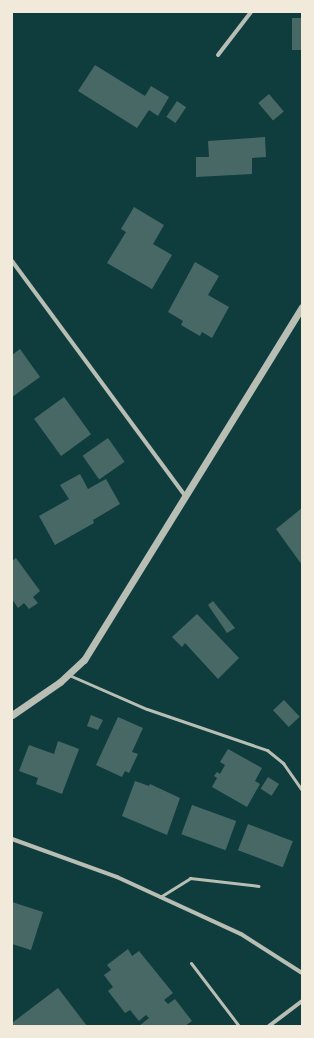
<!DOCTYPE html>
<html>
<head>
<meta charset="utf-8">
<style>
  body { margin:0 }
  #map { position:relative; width:314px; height:1038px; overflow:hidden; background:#0f3d3e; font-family:"Archivo Narrow",sans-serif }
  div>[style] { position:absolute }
  .building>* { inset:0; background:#486865; transform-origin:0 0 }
  .service>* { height:3px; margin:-1.5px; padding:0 1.5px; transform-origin:1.5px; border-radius:1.5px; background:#b8beb3 }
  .minor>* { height:4px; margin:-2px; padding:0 2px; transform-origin:2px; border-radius:2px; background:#b8beb3 }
  .tertiary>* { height:7px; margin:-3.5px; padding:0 3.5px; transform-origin:3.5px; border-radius:3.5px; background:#b8beb3 }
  span { translate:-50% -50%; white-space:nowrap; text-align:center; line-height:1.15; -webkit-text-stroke:3px #f1e9da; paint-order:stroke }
  .frame { position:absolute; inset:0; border:13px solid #f1e9da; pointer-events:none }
</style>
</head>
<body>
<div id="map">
  <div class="building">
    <i style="left:292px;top:18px;width:10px;height:32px"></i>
    <i style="clip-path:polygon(95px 65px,145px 96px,151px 86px,169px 97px,158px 116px,149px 110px,137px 128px,78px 91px)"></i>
    <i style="left:269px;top:94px;width:23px;height:14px;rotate:50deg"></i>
    <i style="left:177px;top:101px;width:11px;height:19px;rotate:34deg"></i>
    <i style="clip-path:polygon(265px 137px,266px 157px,252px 158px,252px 174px,196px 177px,196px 157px,209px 157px,208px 141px)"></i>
    <i style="clip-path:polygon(134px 207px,164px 225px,153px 244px,172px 255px,152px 289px,107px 263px,126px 232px,121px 229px)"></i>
    <i style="clip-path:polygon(195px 262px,219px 276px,208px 295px,229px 307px,212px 338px,202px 332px,200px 336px,181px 325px,183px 321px,168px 312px)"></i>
    <i style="clip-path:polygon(20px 349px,40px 377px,12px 397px,12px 355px)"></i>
    <i style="left:64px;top:397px;width:46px;height:37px;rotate:54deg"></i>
    <i style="left:108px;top:438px;width:29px;height:31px;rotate:55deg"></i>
    <i style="clip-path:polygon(80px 474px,88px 489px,106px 479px,120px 504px,93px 520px,94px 523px,55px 545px,39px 516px,69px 499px,60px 485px)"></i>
    <i style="clip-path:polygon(302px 508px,302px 565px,276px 529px)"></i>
    <i style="clip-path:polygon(16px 558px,40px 591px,33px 597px,38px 603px,29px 609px,24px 603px,18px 608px,12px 599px,12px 561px)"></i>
    <i style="clip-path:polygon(213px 601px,235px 628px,227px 633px,208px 605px)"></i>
    <i style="clip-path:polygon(197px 614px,239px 658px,218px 679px,185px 643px,182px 647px,172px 637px)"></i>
    <i style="left:284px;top:700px;width:23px;height:15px;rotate:47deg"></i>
    <i style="clip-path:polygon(91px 715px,103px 720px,98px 730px,87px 726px)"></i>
    <i style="clip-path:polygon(118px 717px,143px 728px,132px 752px,138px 754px,129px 773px,125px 771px,122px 777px,96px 765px)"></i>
    <i style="clip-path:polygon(58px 741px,79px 749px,62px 794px,36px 784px,38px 778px,19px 771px,29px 745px,54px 754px)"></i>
    <i style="clip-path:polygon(228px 749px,262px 768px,255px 781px,260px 784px,247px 807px,212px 787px,217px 778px,214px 776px,217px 772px,220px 774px,225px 765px,220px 762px)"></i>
    <i style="left:268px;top:777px;width:13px;height:14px;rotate:32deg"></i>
    <i style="clip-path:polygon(135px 781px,149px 786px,150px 784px,180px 798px,167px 835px,122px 816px)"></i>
    <i style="left:192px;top:805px;width:47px;height:31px;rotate:20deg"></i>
    <i style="left:248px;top:824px;width:48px;height:28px;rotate:21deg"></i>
    <i style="clip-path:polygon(12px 902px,43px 912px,31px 950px,12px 944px)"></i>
    <i style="clip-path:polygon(128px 949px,132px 956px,139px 951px,173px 993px,164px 1000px,168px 1004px,175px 999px,192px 1021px,185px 1026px,139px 1026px,149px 1018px,146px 1015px,139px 1021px,130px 1010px,125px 1013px,108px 991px,113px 987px,104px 975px,111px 970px,107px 965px)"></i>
    <i style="clip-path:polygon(58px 988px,87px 1026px,12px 1026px,12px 1023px)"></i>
  </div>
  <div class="service">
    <i style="left:69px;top:675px;width:85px;rotate:23.6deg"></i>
    <i style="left:147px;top:709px;width:127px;rotate:18.9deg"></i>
    <i style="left:267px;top:750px;width:21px;rotate:39deg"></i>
    <i style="left:283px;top:763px;width:33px;rotate:55deg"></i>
    <i style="left:160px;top:897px;width:36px;rotate:-32deg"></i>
    <i style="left:190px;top:878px;width:69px;rotate:6.6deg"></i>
    <i style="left:191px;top:963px;width:79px;rotate:52.7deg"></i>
  </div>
  <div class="minor">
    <i style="left:218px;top:55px;width:54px;rotate:-52.5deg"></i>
    <i style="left:12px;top:261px;width:292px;rotate:53.6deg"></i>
    <i style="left:12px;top:839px;width:112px;rotate:19.9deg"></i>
    <i style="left:117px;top:877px;width:136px;rotate:24.7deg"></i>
    <i style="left:241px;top:934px;width:72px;rotate:32.6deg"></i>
    <i style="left:269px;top:1026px;width:41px;rotate:-37.1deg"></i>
  </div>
  <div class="tertiary">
    <i style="left:12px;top:715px;width:58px;rotate:-34.5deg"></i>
    <i style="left:60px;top:682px;width:33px;rotate:-43deg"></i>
    <i style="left:84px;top:660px;width:415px;rotate:-58.3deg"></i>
  </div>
  <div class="frame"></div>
</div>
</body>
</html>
